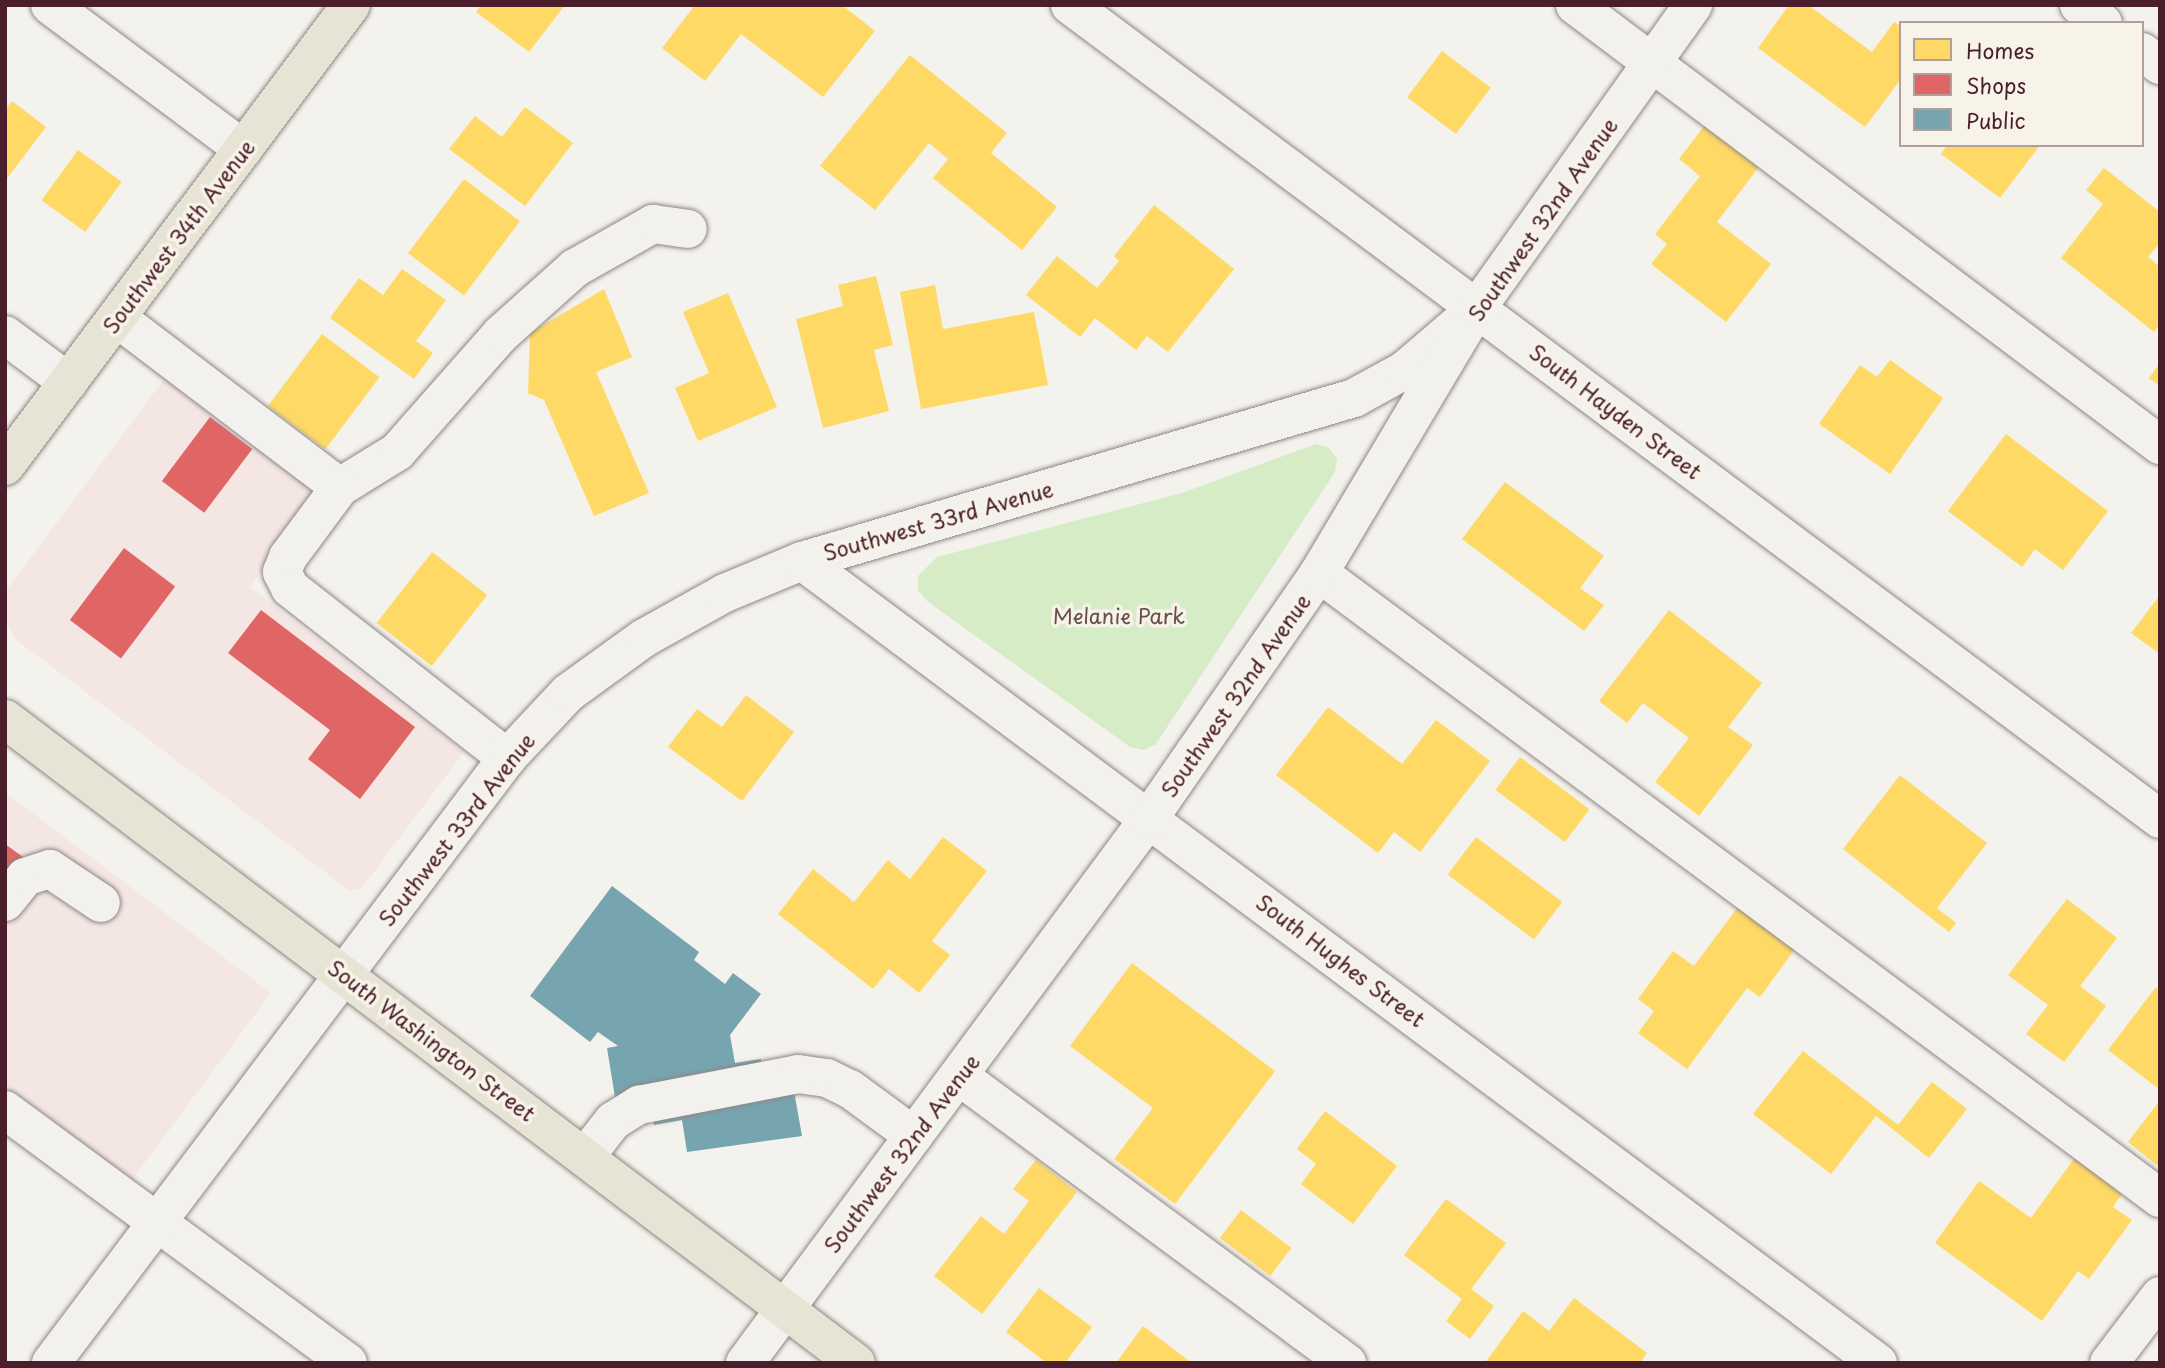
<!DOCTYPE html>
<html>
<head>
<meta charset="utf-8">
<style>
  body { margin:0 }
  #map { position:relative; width:2165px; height:1368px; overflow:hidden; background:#f4f2ec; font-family:"Playpen Sans",sans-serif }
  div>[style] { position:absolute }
  .built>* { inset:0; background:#f3e6e3 }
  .green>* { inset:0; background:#d5ecc6 }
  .homes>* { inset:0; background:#ffd966; transform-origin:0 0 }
  .shops>* { inset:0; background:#e06666; transform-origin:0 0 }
  .public>* { inset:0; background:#76a5af }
  .roads { filter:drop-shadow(0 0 2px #8f8685) drop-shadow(0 0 2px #8f8685) }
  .minor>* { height:38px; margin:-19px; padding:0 19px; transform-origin:19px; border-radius:19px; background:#f2f1ed }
  .major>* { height:38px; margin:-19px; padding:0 19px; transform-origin:19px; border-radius:19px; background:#e8e4d5 }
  span { translate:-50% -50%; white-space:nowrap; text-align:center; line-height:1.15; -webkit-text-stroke:7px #f7f3e8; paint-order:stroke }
  .street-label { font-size:21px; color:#4a1f2b }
  .park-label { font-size:21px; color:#66514a }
  .frame { position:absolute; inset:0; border:7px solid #4a1f2b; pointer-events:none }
  .legend { position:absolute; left:1899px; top:21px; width:245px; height:126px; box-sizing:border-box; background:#f7f3e8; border:2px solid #b29e9c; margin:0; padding:9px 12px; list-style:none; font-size:21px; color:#4a1f2b }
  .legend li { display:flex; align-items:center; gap:14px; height:35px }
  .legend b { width:35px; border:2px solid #b29e9c }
</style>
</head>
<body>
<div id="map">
  <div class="built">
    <i style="clip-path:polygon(171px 370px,324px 487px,250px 587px,464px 752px,361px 889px,349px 890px,15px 639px,5px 618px,5px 592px)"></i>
    <i style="clip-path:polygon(5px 792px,271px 993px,131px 1181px,5px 1087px)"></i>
  </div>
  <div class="green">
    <i style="clip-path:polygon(1316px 444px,1329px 448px,1337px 459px,1335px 472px,1156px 744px,1144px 750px,1130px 747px,927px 601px,918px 590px,918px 576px,937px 557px,1182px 493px)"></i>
  </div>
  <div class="homes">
    <i style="clip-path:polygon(481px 5px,565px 5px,529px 52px,476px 12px)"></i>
    <i style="clip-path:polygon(695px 5px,842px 5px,875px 31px,823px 97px,741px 34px,705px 81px,662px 48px)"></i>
    <i style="clip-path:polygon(1789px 5px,1808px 5px,1872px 52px,1894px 22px,1901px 26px,1901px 79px,1865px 127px,1758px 48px)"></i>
    <i style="left:1442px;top:51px;width:61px;height:58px;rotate:37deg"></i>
    <i style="clip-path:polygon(910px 55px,1007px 133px,991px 153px,1057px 207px,1022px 250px,933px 178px,948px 159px,929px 143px,875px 210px,820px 166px)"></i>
    <i style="clip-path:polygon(12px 101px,46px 127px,5px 181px,5px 110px)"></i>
    <i style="clip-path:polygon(525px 107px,573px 143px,525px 206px,449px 149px,475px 116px,502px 137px)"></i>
    <i style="clip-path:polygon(1711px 117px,1765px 159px,1717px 222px,1771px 264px,1726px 322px,1651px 264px,1667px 244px,1655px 234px,1700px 176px,1679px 159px)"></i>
    <i style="clip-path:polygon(1947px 145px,2040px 145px,2000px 198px,1941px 154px)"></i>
    <i style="left:78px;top:150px;width:54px;height:62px;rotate:36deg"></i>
    <i style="clip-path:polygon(2104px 168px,2160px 212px,2160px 243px,2148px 257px,2160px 267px,2160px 324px,2154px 332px,2061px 258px,2103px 204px,2086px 190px)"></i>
    <i style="left:464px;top:179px;width:70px;height:93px;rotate:37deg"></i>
    <i style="clip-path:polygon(1154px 205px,1234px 269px,1168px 352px,1147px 336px,1136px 350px,1095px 318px,1080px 337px,1026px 295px,1057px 256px,1097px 288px,1119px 261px,1114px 256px)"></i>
    <i style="clip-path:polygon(402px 269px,446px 300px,416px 341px,433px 353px,414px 379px,330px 318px,359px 278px,383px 295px)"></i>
    <i style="clip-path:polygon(876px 276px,893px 345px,874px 350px,889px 411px,823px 428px,796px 319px,843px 306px,838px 285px)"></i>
    <i style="clip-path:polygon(935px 285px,943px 329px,1034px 312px,1048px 385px,921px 409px,900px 292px)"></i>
    <i style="clip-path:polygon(604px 289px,632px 357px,596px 372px,649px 493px,594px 516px,544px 400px,528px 393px,530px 333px)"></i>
    <i style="clip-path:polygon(728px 293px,777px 407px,698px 441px,675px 388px,709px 373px,683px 312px)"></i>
    <i style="left:322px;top:334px;width:72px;height:90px;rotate:37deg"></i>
    <i style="clip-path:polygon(1890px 360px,1943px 398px,1890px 474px,1819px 424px,1860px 365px,1877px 377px)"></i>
    <i style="clip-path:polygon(2160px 363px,2160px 386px,2149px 378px)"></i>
    <i style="clip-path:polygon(2006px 434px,2108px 511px,2063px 570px,2035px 549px,2022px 567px,1948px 511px)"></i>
    <i style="clip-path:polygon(1505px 482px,1604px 556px,1580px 588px,1604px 605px,1584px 631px,1462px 539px)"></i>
    <i style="left:432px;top:552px;width:70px;height:90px;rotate:38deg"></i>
    <i style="clip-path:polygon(2160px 595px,2160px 654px,2131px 633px)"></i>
    <i style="clip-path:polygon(1669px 610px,1762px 683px,1728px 727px,1753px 745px,1699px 816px,1655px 782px,1689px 738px,1643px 703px,1627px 723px,1599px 701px)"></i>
    <i style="clip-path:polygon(746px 695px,794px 732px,742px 801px,668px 747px,697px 709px,722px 727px)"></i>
    <i style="clip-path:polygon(1328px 707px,1402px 764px,1436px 720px,1490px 761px,1420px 852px,1394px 832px,1378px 853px,1276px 775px)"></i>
    <i style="left:1520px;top:757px;width:87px;height:41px;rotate:37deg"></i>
    <i style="clip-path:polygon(1900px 775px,1987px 843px,1937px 908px,1956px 923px,1949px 932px,1843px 849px)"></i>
    <i style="clip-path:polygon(943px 837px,987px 871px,932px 941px,950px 955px,919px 993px,889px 969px,873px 989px,778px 914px,813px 869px,854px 902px,888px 860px,910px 879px)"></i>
    <i style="left:1476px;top:837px;width:108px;height:47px;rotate:37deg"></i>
    <i style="clip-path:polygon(2067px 899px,2117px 938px,2080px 986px,2106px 1006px,2064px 1062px,2026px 1034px,2048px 1005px,2008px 975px)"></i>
    <i style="clip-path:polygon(1738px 907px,1795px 949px,1760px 997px,1747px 988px,1687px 1069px,1638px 1033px,1654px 1011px,1638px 999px,1673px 951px,1694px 966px)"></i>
    <i style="clip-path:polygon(1132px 963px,1275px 1071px,1175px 1204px,1114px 1159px,1153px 1108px,1070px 1046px)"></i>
    <i style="clip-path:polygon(2156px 987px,2160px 990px,2160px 1090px,2108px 1050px)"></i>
    <i style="clip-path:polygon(1803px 1051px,1898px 1125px,1932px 1082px,1967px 1109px,1929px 1158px,1876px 1116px,1831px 1174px,1753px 1114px)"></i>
    <i style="clip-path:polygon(2160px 1100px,2160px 1164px,2158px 1166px,2128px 1142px)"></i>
    <i style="clip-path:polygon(1325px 1111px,1397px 1166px,1353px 1224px,1301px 1184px,1316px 1164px,1297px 1149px)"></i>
    <i style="clip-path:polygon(2076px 1156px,2124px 1191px,2113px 1207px,2132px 1220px,2089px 1279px,2078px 1271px,2042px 1321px,1935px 1243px,1979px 1181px,2031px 1218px)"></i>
    <i style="clip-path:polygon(1036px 1160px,1077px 1192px,982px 1314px,934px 1276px,981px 1216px,1004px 1234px,1029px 1201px,1013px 1189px)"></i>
    <i style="clip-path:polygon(1446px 1199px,1506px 1243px,1471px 1289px,1494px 1306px,1470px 1339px,1446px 1321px,1462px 1299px,1404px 1255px)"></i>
    <i style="left:1241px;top:1210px;width:63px;height:35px;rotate:37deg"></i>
    <i style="clip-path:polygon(1039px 1288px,1092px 1327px,1065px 1363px,1047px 1363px,1006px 1332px)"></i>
    <i style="clip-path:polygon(1574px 1298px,1647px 1353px,1640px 1363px,1485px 1363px,1523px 1311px,1549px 1331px)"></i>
    <i style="clip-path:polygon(1143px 1326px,1192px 1363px,1116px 1363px)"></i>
  </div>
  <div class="shops">
    <i style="left:210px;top:417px;width:53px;height:80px;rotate:37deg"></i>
    <i style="left:124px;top:548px;width:64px;height:90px;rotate:37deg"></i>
    <i style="clip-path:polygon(261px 610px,415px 727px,360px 799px,308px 759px,330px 730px,228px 653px)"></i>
    <i style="clip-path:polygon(5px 844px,23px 857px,5px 880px)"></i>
  </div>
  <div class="public">
    <i style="clip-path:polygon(612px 886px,699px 952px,694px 960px,725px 984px,733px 973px,761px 994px,730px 1035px,735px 1063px,761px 1059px,767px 1095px,794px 1091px,802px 1136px,687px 1152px,682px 1120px,654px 1125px,650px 1091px,615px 1097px,607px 1048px,618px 1046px,598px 1032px,590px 1042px,530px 996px)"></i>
  </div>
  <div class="roads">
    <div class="minor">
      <i style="left:50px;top:5px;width:241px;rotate:36.7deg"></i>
      <i style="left:1070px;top:5px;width:1360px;rotate:36.75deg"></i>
      <i style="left:1575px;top:5px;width:732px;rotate:36.95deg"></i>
      <i style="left:2079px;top:5px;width:30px;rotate:37deg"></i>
      <i style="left:2142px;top:52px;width:22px;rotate:36deg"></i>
      <i style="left:117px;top:318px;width:280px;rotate:37.2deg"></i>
      <i style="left:340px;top:487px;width:67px;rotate:-31.6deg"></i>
      <i style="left:397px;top:452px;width:156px;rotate:-48.6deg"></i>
      <i style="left:500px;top:335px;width:101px;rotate:-41.8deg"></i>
      <i style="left:575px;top:268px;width:90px;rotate:-29.4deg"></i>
      <i style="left:653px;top:224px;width:35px;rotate:8deg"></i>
      <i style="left:5px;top:335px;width:79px;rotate:36.7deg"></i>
      <i style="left:340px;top:487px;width:87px;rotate:126.6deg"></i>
      <i style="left:288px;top:557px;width:16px;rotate:112deg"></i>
      <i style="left:282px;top:572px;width:18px;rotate:63deg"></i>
      <i style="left:290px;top:588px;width:276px;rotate:38.1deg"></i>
      <i style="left:802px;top:561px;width:1342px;rotate:36.7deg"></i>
      <i style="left:1319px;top:573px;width:1048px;rotate:36.62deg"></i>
      <i style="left:5px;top:902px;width:32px;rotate:-51deg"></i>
      <i style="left:25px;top:877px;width:26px;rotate:-18deg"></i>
      <i style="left:50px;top:869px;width:61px;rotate:33.7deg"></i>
      <i style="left:959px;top:1076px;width:483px;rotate:36.5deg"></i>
      <i style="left:5px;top:1110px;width:426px;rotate:36.4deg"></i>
      <i style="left:585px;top:1157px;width:46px;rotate:-52.1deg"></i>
      <i style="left:613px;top:1121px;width:31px;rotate:-32deg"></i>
      <i style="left:639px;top:1105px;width:162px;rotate:-11deg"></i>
      <i style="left:798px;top:1074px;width:29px;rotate:8deg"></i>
      <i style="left:827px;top:1078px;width:25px;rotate:26deg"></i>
      <i style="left:850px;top:1089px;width:79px;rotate:36.3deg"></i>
      <i style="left:51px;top:1363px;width:758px;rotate:-52.99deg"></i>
      <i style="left:507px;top:758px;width:89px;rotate:-46.8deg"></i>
      <i style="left:568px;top:693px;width:94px;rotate:-35.9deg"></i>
      <i style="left:644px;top:638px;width:93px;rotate:-29.1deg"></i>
      <i style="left:725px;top:593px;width:83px;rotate:-22.6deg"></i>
      <i style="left:802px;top:561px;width:576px;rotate:-16.45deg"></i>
      <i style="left:1354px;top:398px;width:58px;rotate:-28.8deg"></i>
      <i style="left:1405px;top:370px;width:95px;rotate:-40.7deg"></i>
      <i style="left:745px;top:1363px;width:680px;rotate:-53.43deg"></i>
      <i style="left:1150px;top:817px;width:297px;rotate:-55.3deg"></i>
      <i style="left:1319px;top:573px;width:309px;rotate:-59.2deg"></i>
      <i style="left:1477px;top:308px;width:372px;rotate:-54.5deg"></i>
      <i style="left:2109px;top:1363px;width:84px;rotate:-52.7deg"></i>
    </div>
    <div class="major">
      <i style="left:5px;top:466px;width:576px;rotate:-53.11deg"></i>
      <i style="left:5px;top:719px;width:1067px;rotate:37.12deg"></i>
    </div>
  </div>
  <div class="street-label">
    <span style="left:1542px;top:219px;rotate:-55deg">Southwest 32nd Avenue</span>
    <span style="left:178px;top:236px;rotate:-53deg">Southwest 34th Avenue</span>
    <span style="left:1616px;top:411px;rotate:37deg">South Hayden Street</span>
    <span style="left:938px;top:520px;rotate:-16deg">Southwest 33rd Avenue</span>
    <span style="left:1235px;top:695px;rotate:-55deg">Southwest 32nd Avenue</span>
    <span style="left:456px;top:829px;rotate:-52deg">Southwest 33rd Avenue</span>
    <span style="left:1341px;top:960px;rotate:37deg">South Hughes Street</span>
    <span style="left:432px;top:1040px;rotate:37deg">South Washington Street</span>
    <span style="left:901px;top:1153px;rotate:-53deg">Southwest 32nd Avenue</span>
  </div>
  <div class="park-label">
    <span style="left:1119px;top:615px">Melanie Park</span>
  </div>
  <div class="frame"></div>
  <ul class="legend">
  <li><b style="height:19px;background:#ffd966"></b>Homes</li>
  <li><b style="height:19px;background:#e06666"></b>Shops</li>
  <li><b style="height:19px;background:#76a5af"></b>Public</li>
  </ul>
</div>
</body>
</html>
